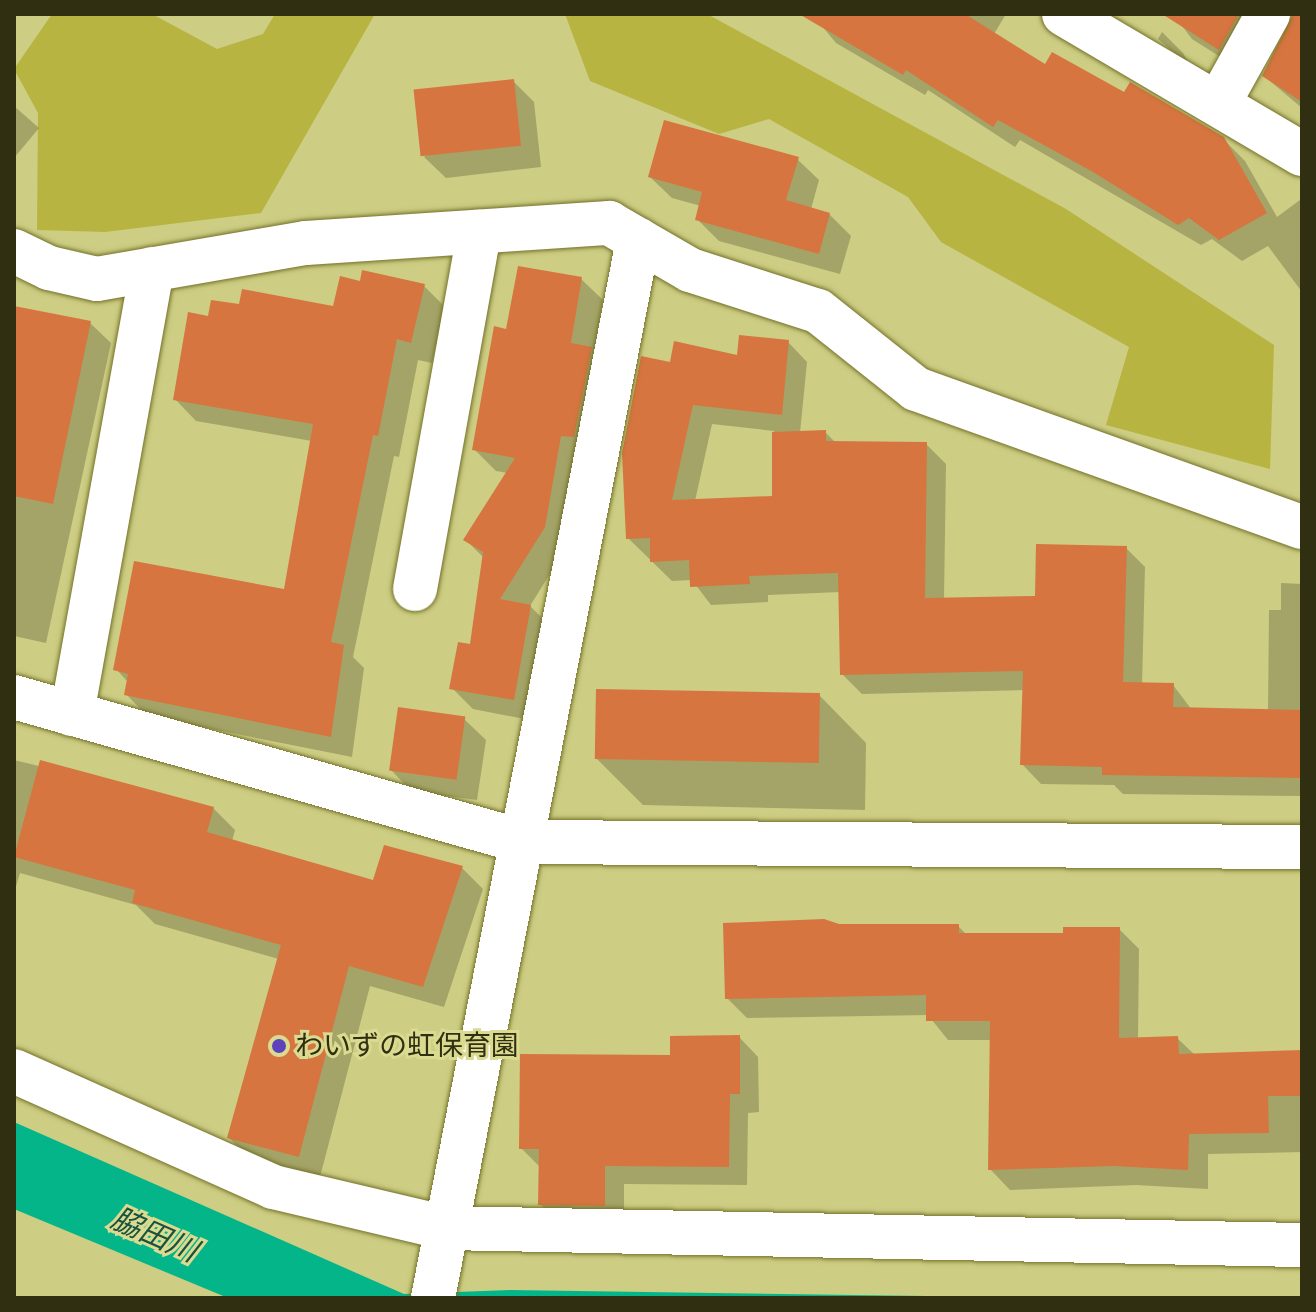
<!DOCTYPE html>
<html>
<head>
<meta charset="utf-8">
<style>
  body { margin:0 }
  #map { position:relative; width:1316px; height:1312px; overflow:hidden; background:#cdcd83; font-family:Signika,"Noto Sans JP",sans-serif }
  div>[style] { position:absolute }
  .green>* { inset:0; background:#b7b442 }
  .water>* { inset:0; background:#04b58a }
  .shadow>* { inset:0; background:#0003 }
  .building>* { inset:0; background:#d6753f; transform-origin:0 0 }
  .roads { filter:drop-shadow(0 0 2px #747229) drop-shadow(0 0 2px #747229) }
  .minor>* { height:44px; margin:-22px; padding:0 22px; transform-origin:22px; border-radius:22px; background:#fff }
  .dots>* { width:22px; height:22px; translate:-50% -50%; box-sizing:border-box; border:4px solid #dada90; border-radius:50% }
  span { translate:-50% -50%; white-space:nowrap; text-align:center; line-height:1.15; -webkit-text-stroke:6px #dada90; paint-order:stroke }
  .poi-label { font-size:28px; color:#302f11 }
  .left { translate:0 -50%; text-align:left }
  .water-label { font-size:30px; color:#195340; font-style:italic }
  .frame { position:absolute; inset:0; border:16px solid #302f11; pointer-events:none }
</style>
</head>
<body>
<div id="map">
  <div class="green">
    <i style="clip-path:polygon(52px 14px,152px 14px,217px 49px,263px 34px,275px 14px,375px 14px,261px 213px,105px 232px,37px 230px,38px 113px,14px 69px)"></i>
    <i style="clip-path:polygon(565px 14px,707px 14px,1066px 209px,1274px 345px,1270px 469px,1106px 425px,1129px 347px,941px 242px,908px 197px,769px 119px,719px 134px,590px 81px)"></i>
  </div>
  <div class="water">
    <i style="clip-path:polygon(14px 1122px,404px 1294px,510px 1290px,1064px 1298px,228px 1298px,14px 1209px)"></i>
  </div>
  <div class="shadow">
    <i style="clip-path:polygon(812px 14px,1006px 14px,994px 34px,1046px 67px,1223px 139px,1245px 161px,1277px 217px,1300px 200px,1302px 292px,1268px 246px,1242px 261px,1212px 239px,1201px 245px,1020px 140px,1015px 147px,928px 90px,925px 95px,836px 43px)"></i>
    <i style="clip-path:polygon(1173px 14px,1276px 14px,1241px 70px,1192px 39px)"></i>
    <i style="clip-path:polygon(1295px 14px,1302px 14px,1302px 108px,1264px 76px)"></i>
    <i style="clip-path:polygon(1162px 32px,1183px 53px,1191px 67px,1158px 39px)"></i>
    <i style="clip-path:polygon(513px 81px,534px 102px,541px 167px,446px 178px,424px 157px)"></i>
    <i style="clip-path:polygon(14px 106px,39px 128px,14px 158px)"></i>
    <i style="clip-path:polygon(797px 159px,819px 180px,811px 209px,829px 214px,851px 236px,840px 274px,719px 241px,697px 219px,701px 206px,672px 198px,650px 177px)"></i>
    <i style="clip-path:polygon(581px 279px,603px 300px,594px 352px,612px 370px,566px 548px,530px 606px,552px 628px,535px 721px,473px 709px,452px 688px,472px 647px,484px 558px,466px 540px,508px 473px,496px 471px,474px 449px,507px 332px)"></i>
    <i style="clip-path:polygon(361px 283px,424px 286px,445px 307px,432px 363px,418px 360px,399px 457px,394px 456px,353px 657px,364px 668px,352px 757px,147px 716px,126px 694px,128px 682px,116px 669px,286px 591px,312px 441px,196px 421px,175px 399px,210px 318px,241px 307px,335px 308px)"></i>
    <i style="clip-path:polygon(14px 312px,90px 323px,111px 343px,46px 643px,14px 636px)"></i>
    <i style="clip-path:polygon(evenodd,788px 342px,807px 362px,800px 433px,825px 432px,836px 443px,926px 444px,946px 464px,944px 600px,1037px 598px,1126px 548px,1145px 567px,1142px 685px,1173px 685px,1192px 710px,1268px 711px,1269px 610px,1281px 610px,1281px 583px,1302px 584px,1302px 796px,1123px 794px,1114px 785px,1041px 784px,1022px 764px,1024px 690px,862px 694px,842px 674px,840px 592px,768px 595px,768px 602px,711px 605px,692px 580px,672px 581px,628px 538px,671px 364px,739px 357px,788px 342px,712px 424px,774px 431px,774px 498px,695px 501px,712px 424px)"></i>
    <i style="clip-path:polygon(819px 695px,866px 743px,865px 810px,643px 805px,596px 758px)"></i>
    <i style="clip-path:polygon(464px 719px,486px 740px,477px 800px,411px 791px,390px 769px)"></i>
    <i style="clip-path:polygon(14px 760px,213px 808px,235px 830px,232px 841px,375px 882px,462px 868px,483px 889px,444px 1007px,370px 986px,320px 1177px,251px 1159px,229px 1138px,279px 959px,155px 924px,136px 905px,20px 873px,14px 893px)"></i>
    <i style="clip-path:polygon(839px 926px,958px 926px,967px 935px,1065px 935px,1119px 929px,1139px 949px,1138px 1039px,1177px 1038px,1195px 1055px,1302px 1052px,1302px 1152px,1208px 1154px,1208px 1189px,1136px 1185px,1010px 1190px,990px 1169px,992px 1040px,948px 1040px,928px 1015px,747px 1018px,727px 998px)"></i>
    <i style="clip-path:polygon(739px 1037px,758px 1057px,759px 1112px,748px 1113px,747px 1185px,624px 1184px,624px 1225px,560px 1224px,540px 1204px,541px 1168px,521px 1148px)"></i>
  </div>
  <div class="building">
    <i style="clip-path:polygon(799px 14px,965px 14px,1045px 64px,1052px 52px,1124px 92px,1130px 82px,1224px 137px,1267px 213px,1219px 240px,1189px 218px,1178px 225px,1093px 172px,998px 120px,993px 127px,906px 70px,903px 75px)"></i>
    <i style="clip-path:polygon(1162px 14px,1239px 14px,1219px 50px)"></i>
    <i style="clip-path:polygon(1293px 14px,1302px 14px,1302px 102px,1262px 76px)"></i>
    <i style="left:514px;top:79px;width:67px;height:101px;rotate:84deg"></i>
    <i style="clip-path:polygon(664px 120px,799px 157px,786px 200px,830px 213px,819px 254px,695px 220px,702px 192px,648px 177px)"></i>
    <i style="clip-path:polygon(518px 266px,582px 277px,571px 343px,592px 347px,574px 437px,561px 436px,545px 527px,500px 599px,531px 605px,514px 700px,449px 689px,458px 642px,470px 644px,483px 552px,463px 540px,515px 458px,472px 450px,494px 326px,506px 329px)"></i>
    <i style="clip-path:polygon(362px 270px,425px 284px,411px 343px,397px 339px,378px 436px,373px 435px,331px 642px,344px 645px,331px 737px,124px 695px,128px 674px,113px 670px,134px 561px,284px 589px,313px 424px,173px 400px,188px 312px,208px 316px,211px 300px,239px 304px,242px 289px,333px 306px,340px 276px,360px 281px)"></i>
    <i style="clip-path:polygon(14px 306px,91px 321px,53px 504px,14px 496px)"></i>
    <i style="clip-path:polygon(739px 335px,789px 340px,782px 415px,693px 405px,672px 500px,772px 496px,772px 432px,826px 430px,826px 441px,927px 442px,925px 598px,1035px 596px,1036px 544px,1127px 546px,1123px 682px,1174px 683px,1173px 707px,1302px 710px,1302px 778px,1102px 775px,1102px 767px,1020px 765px,1023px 671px,840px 675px,838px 573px,749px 576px,750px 584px,690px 587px,689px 560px,650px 562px,650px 538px,626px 539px,622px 453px,641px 356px,670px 362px,674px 341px,737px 355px)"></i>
    <i style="left:596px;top:689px;width:224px;height:70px;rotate:1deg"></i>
    <i style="left:398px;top:707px;width:68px;height:64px;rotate:8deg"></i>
    <i style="clip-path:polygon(40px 760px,214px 807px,207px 832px,373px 880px,384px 845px,463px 866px,423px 987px,349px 966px,299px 1157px,227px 1138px,281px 945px,132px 903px,135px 890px,14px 857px)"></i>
    <i style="clip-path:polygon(824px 919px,839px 924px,959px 924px,959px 933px,1063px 933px,1063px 927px,1120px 927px,1119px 1038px,1178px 1036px,1179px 1054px,1302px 1050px,1302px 1096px,1268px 1096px,1269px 1133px,1189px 1134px,1188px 1170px,1114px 1166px,988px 1170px,990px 1021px,926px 1021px,926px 995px,725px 999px,723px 923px)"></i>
    <i style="clip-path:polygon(740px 1035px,740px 1094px,730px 1094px,729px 1167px,605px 1166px,605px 1206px,538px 1205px,539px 1149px,519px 1149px,520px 1054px,670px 1055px,670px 1036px)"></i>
  </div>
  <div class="roads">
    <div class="minor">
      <i style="left:1064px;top:14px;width:276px;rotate:30.5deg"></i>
      <i style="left:1218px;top:104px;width:103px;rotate:-60.9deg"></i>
      <i style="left:14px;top:251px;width:39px;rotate:26deg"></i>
      <i style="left:49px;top:268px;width:49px;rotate:12.9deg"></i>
      <i style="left:97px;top:279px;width:212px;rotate:-9.8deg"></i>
      <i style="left:306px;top:243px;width:304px;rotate:-3.8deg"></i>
      <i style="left:609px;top:223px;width:94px;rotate:30.1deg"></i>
      <i style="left:690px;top:270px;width:134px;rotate:17.8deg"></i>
      <i style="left:818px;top:311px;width:125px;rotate:38.5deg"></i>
      <i style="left:916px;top:389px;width:410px;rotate:19.7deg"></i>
      <i style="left:415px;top:589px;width:363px;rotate:-79.8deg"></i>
      <i style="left:14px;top:697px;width:530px;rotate:15.87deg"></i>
      <i style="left:524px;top:842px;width:778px;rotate:0.37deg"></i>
      <i style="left:72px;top:714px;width:452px;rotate:-79.8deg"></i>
      <i style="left:14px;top:1071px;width:284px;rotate:24.1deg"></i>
      <i style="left:273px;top:1187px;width:178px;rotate:13.3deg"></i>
      <i style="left:446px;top:1228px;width:856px;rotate:1.14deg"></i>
      <i style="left:433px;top:1298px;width:1078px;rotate:-79.03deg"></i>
    </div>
  </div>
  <div class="dots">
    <i style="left:279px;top:1046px;background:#5d43bb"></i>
  </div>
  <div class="poi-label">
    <span class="left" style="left:295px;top:1046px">わいずの虹保育園</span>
  </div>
  <div class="water-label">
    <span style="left:154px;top:1236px;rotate:24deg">脇田川</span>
  </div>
  <div class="frame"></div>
</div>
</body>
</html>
